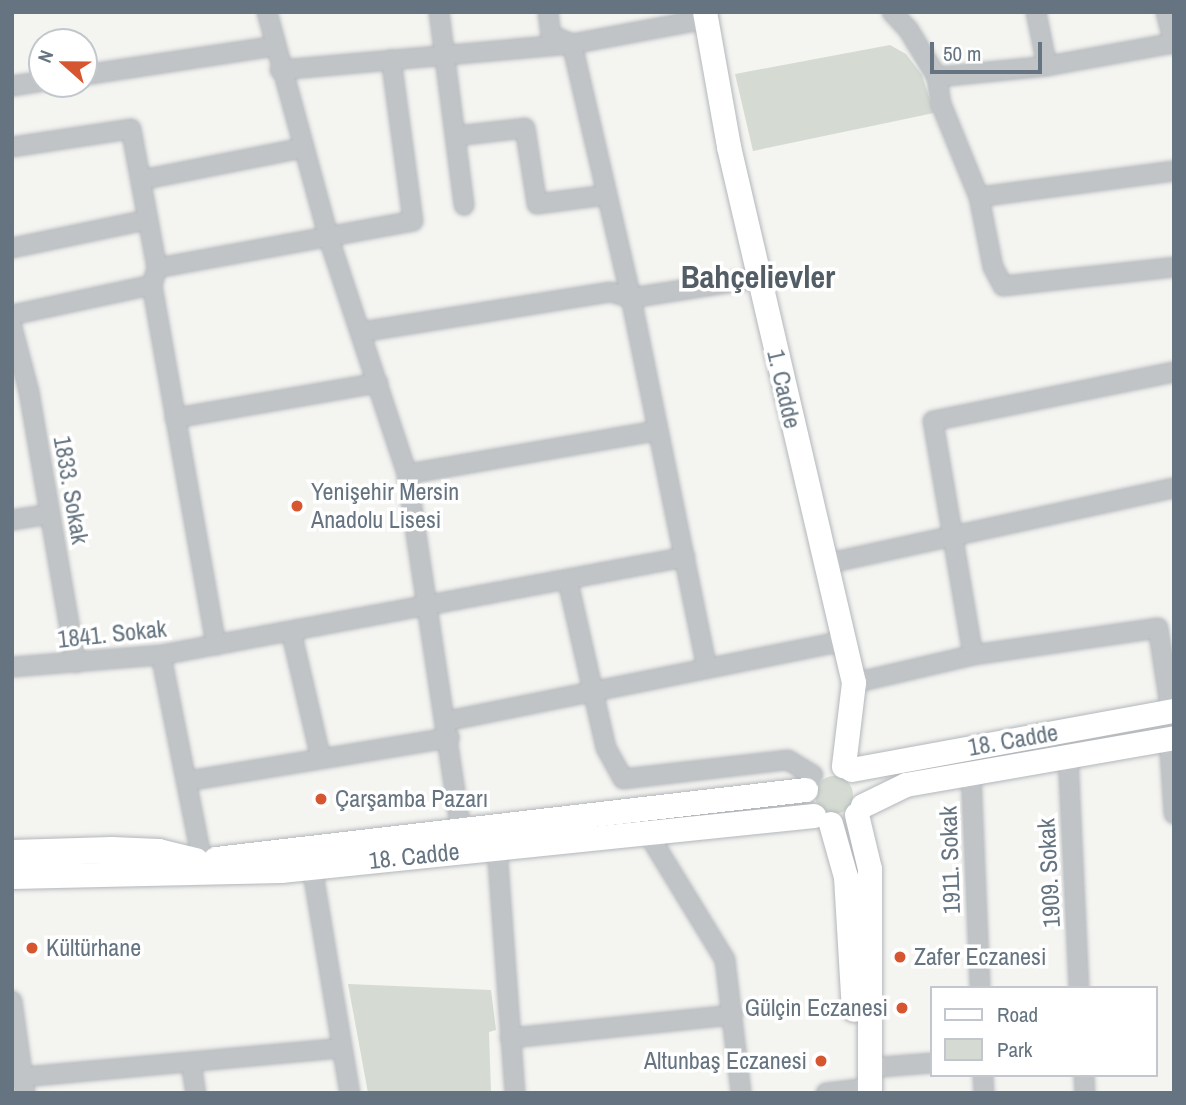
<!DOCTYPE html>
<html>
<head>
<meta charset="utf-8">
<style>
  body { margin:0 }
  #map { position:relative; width:1186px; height:1105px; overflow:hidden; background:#f4f4f1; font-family:"Archivo Narrow",sans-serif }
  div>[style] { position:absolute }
  .green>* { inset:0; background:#d5dbd2 }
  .round { border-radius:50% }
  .roads { filter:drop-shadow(0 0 2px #b3b7bb) drop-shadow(0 0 2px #b3b7bb) }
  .street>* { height:18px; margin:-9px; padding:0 9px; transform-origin:9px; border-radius:9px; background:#c0c4c7 }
  .secondary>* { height:24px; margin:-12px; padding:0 12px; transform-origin:12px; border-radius:12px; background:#fff }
  .primary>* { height:26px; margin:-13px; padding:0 13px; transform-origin:13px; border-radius:13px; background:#fff }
  .dots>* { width:19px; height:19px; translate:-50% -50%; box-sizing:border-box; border:4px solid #fff; border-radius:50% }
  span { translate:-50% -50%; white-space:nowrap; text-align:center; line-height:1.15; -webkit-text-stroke:7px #fff; paint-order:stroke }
  .street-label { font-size:24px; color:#657480 }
  .poi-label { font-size:24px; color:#657480 }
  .left { translate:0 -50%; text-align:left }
  .right { translate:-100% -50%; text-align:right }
  .district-label { font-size:32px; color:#535d65; font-weight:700 }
  .frame { position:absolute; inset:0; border:14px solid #657480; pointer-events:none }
  .legend { position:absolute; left:930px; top:986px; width:228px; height:91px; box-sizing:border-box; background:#fff; border:2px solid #c1c7cc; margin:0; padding:9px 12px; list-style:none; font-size:21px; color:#657480 }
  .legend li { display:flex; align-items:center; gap:14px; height:35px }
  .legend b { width:35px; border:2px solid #c1c7cc }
  .north { position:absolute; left:28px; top:28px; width:70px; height:70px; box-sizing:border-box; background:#fff; border:2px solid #c1c7cc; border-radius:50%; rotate:291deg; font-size:19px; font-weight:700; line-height:28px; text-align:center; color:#657480 }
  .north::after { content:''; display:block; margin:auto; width:24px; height:32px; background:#d6562f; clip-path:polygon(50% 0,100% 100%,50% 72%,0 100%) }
  .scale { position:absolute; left:930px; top:42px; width:112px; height:32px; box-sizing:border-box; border:4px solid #657480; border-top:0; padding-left:9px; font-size:21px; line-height:24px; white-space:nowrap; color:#657480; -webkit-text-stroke:5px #fff; paint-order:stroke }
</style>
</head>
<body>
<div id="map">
  <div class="green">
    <i style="clip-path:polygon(890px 45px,906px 54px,922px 75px,934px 113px,753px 151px,735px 74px)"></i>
    <i class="round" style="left:815px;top:776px;width:38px;height:38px"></i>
    <i style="clip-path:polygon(348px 984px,491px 990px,496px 1030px,489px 1032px,491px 1093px,368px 1093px)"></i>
  </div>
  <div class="roads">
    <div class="street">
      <i style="left:267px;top:12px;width:235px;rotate:74.7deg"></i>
      <i style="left:329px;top:239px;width:248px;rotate:71.6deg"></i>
      <i style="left:407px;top:474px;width:360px;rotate:81.4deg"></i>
      <i style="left:439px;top:12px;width:195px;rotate:82.6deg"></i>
      <i style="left:548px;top:12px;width:23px;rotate:83deg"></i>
      <i style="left:551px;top:35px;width:23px;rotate:23deg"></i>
      <i style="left:572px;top:44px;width:261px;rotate:76.9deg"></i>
      <i style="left:631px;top:298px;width:378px;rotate:78.4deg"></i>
      <i style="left:892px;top:12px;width:23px;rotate:47deg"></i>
      <i style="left:908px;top:29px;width:56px;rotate:58.9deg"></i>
      <i style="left:937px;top:77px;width:27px;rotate:82deg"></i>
      <i style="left:941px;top:104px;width:100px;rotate:67.8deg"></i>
      <i style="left:979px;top:197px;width:71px;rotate:78.7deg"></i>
      <i style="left:993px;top:267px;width:21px;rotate:62deg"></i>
      <i style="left:1003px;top:286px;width:172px;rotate:-6.3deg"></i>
      <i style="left:1036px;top:12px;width:55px;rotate:78.5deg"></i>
      <i style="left:1166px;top:12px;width:33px;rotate:76deg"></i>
      <i style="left:280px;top:70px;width:293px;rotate:-5.1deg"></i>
      <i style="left:572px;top:44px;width:136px;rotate:-10.6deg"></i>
      <i style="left:84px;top:75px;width:193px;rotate:-8.6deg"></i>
      <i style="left:937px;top:77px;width:111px;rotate:-5.7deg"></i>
      <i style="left:1047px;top:66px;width:128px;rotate:-10.3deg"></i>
      <i style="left:12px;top:86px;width:30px;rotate:-9deg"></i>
      <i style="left:456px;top:136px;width:69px;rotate:-6.6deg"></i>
      <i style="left:525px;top:128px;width:77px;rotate:81deg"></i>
      <i style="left:537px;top:204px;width:70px;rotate:-7.4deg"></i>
      <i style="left:12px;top:147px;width:120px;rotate:-8.6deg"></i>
      <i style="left:131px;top:129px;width:141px;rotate:79.4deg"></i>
      <i style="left:157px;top:268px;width:18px;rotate:106deg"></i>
      <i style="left:152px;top:285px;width:366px;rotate:79.9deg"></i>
      <i style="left:141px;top:180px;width:164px;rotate:-11.2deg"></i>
      <i style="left:979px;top:197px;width:197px;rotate:-7.6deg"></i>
      <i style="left:12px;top:248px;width:137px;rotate:-11.8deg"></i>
      <i style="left:157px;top:268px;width:260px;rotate:-10.4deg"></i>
      <i style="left:413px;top:221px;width:163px;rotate:-97.7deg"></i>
      <i style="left:12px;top:315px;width:143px;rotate:-12.1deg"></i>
      <i style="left:12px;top:327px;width:67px;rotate:75.3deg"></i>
      <i style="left:29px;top:392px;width:275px;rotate:80.2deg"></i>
      <i style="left:361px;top:332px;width:253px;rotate:-9.1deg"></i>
      <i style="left:611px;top:292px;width:21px;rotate:17deg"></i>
      <i style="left:631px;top:298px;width:130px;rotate:-8.9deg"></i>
      <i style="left:175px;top:418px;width:206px;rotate:-9.8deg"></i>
      <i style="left:407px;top:474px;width:254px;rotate:-9.8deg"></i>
      <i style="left:12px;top:520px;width:38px;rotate:-9deg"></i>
      <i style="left:825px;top:564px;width:357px;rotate:-12.3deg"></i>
      <i style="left:568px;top:582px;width:170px;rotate:77.1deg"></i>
      <i style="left:606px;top:748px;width:35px;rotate:61deg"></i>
      <i style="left:623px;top:779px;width:166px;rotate:-6.6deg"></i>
      <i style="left:788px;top:760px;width:29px;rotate:31deg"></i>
      <i style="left:291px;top:631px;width:131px;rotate:76.8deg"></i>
      <i style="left:161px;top:655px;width:210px;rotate:78.7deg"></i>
      <i style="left:973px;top:655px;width:237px;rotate:-99.7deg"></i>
      <i style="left:933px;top:421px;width:246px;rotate:-11.5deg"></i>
      <i style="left:12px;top:667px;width:149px;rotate:-4.6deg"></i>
      <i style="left:161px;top:655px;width:533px;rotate:-10.59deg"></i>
      <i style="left:854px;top:683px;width:122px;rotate:-13.2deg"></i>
      <i style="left:973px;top:655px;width:187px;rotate:-8.3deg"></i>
      <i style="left:1158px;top:628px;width:85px;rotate:81.2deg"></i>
      <i style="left:447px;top:721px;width:404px;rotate:-11.4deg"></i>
      <i style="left:1169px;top:738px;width:76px;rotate:86.2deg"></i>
      <i style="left:1068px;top:755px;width:233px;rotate:87.3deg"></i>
      <i style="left:971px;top:772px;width:216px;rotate:87.6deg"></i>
      <i style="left:188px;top:781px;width:265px;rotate:-9.4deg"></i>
      <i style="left:647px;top:832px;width:150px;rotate:58.6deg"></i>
      <i style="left:725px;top:960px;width:134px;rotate:83.1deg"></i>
      <i style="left:497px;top:848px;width:246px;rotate:85.8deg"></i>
      <i style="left:312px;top:867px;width:229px;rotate:80.5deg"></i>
      <i style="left:12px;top:1001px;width:93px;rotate:82deg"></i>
      <i style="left:510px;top:1038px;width:224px;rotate:-5.9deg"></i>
      <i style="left:191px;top:1063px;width:30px;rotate:81deg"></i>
      <i style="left:868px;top:1068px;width:64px;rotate:-4.5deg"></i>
      <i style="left:983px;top:1075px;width:18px;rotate:87deg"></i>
      <i style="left:1084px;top:1075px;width:18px;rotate:87deg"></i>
      <i style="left:23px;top:1077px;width:319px;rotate:-5.2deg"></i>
      <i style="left:826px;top:1093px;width:33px;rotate:-7deg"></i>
    </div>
    <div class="secondary">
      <i style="left:705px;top:12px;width:137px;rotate:79.9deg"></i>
      <i style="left:729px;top:147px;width:550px;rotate:76.87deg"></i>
      <i style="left:854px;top:683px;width:84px;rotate:96.9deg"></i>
      <i style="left:852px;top:770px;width:327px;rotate:-10.4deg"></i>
      <i style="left:863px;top:806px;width:48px;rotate:-26deg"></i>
      <i style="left:906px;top:785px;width:272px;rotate:-9.9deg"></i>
      <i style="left:857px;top:815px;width:56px;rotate:76.5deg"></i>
      <i style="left:870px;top:869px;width:224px;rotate:90deg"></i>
      <i style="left:831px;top:824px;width:55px;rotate:74.2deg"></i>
      <i style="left:846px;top:877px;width:133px;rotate:86.6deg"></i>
      <i style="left:216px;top:859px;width:594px;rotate:-6.67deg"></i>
      <i style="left:12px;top:877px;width:269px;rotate:-1.3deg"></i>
      <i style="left:281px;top:871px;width:536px;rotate:-5.89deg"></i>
    </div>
    <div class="primary">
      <i style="left:12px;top:853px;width:100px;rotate:-1.7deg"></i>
      <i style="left:112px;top:850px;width:47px;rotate:2.4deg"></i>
      <i style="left:159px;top:852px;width:38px;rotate:14deg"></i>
    </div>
  </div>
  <div class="dots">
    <i style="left:297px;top:506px;background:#d6562f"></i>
    <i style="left:321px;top:799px;background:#d6562f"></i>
    <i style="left:32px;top:948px;background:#d6562f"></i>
    <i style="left:900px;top:957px;background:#d6562f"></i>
    <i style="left:902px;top:1008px;background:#d6562f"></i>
    <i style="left:821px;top:1061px;background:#d6562f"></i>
  </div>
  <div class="street-label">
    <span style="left:784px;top:389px;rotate:77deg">1. Cadde</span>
    <span style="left:71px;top:490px;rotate:80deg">1833. Sokak</span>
    <span style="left:112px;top:634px;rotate:-6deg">1841. Sokak</span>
    <span style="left:1013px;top:740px;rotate:-10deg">18. Cadde</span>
    <span style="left:414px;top:856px;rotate:-6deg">18. Cadde</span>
    <span style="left:950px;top:860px;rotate:-92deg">1911. Sokak</span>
    <span style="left:1049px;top:873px;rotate:-93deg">1909. Sokak</span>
  </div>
  <div class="poi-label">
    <span class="left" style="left:311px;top:506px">Yenişehir Mersin<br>Anadolu Lisesi</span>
    <span class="left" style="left:335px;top:799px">Çarşamba Pazarı</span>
    <span class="left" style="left:46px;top:948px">Kültürhane</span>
    <span class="left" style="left:914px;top:957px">Zafer Eczanesi</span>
    <span class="right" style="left:888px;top:1008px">Gülçin Eczanesi</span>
    <span class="right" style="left:807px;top:1061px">Altunbaş Eczanesi</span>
  </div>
  <div class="district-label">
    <span style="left:758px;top:277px">Bahçelievler</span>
  </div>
  <div class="frame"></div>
  <ul class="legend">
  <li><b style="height:9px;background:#fff"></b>Road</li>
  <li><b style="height:19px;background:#d5dbd2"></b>Park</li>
  </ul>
  <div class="north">N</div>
  <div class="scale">50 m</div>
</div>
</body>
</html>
